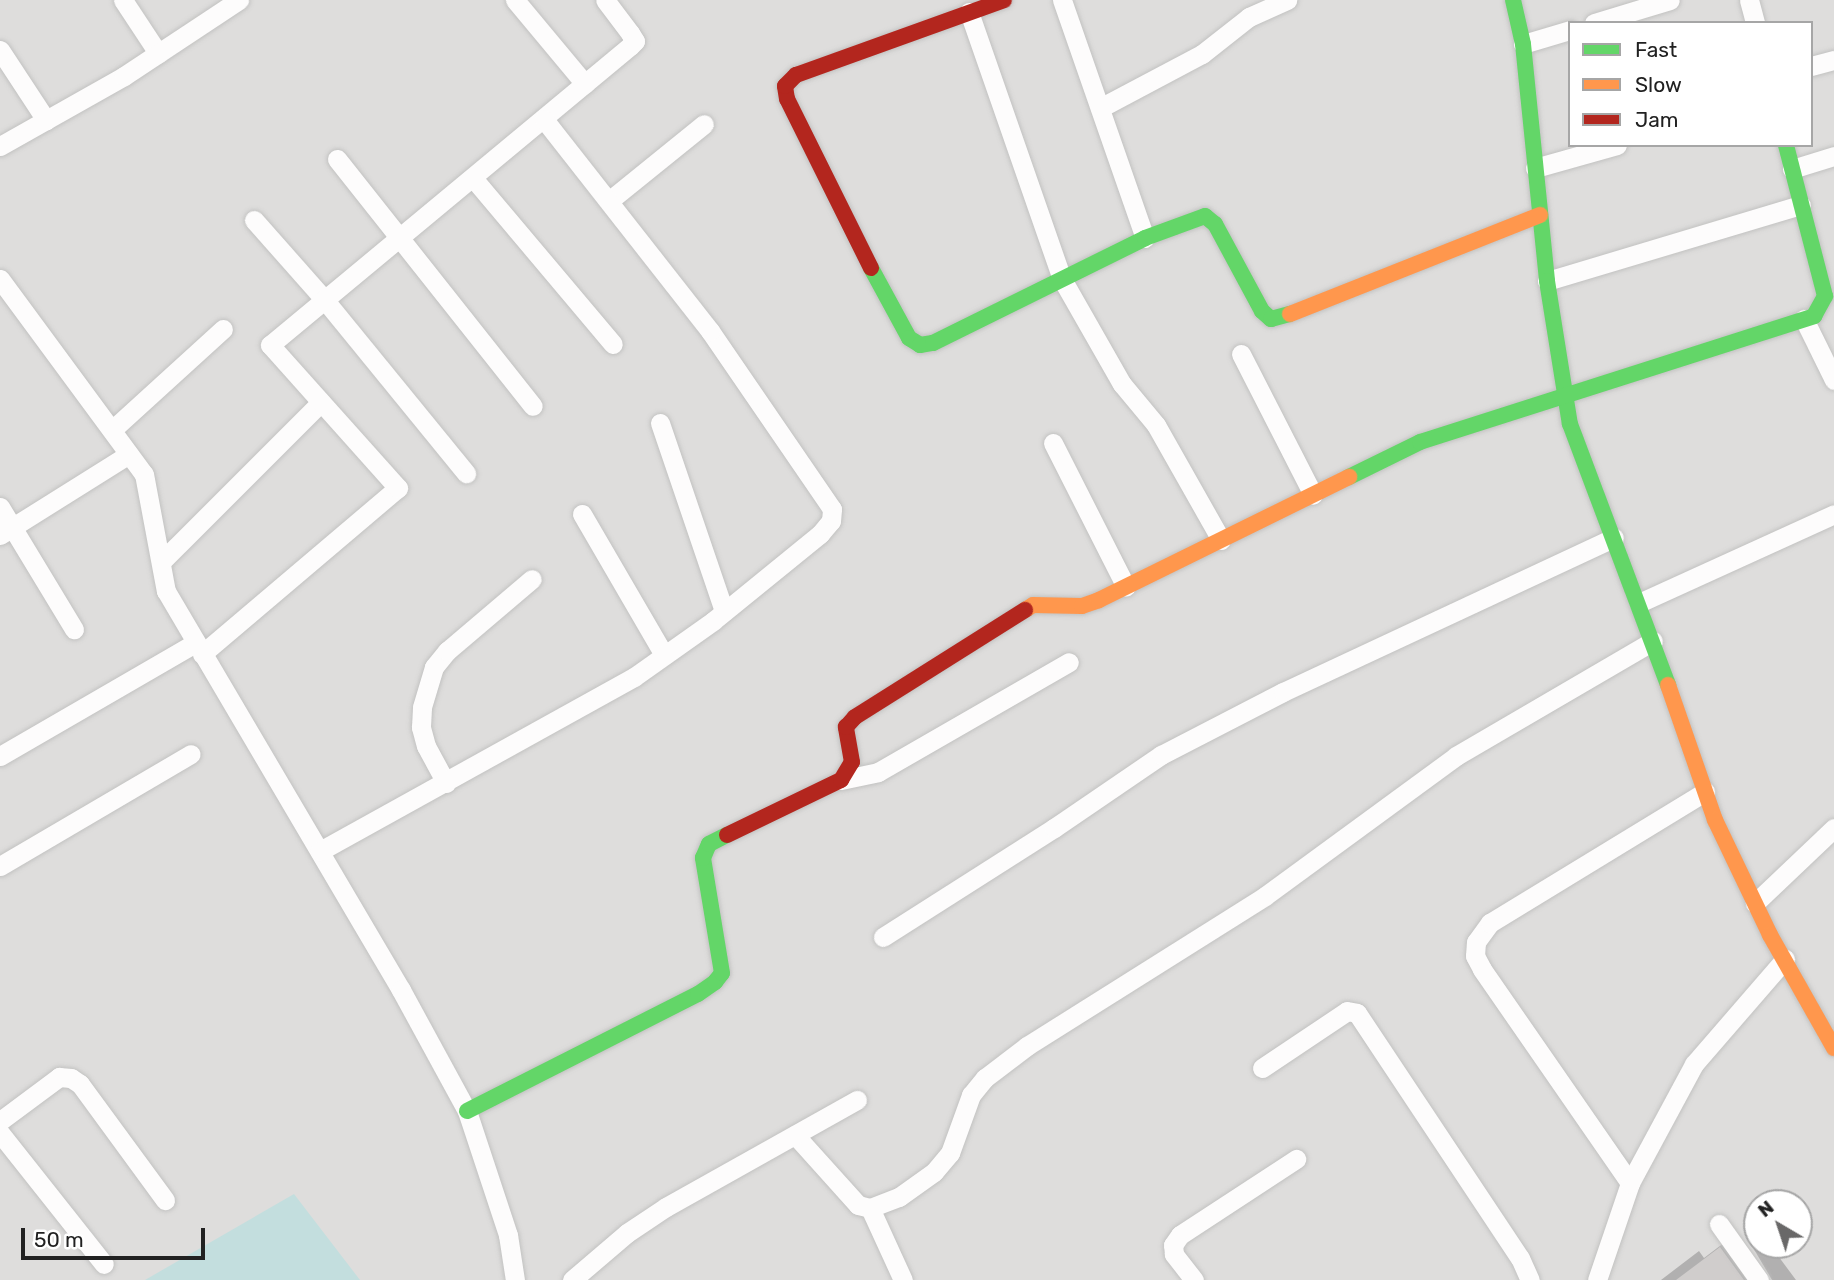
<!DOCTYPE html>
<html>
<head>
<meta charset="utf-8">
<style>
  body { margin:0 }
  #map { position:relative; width:1834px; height:1280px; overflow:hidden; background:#efedeb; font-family:Rubik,sans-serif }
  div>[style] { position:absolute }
  .residential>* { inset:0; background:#dedddc }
  .water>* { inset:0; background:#c3dede }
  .shadow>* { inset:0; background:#0003 }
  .building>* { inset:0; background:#d0cdcc }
  .roads { filter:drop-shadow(0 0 2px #c2c2c1) drop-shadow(0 0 2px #c2c2c1) }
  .street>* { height:19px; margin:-9.5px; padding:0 9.5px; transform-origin:9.5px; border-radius:9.5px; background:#fdfcfc }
  .fast>* { height:16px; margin:-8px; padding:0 8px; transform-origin:8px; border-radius:8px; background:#63d668 }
  .slow>* { height:16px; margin:-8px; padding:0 8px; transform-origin:8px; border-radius:8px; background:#ff974d }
  .jam>* { height:16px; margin:-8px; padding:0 8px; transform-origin:8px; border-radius:8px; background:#b3261e }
  span { translate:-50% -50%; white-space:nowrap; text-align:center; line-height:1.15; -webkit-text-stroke:7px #fff; paint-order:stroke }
  .legend { position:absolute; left:1568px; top:21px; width:245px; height:126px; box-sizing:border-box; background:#fff; border:2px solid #a6a6a6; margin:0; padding:9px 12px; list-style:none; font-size:21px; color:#212121 }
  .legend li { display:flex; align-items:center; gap:14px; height:35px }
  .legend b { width:35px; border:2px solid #a6a6a6 }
  .north { position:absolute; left:1743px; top:1189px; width:70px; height:70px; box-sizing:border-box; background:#fff; border:2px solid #a6a6a6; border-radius:50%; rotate:321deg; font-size:19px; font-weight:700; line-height:28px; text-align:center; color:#212121 }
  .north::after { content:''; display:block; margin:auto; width:24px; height:32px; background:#696868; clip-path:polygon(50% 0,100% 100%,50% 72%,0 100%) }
  .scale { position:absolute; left:21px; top:1228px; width:184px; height:32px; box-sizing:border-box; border:4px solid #212121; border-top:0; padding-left:9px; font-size:21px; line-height:24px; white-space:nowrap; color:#212121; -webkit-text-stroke:5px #fff; paint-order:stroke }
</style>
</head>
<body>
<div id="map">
  <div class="residential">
    <i style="clip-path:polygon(evenodd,0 0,1834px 0,1834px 1280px,0 1280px,0 0,1570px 23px,1811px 23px,1811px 145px,1570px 145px,1570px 23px,0 0,1757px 1203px,1799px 1203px,1799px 1245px,1757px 1245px,1757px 1203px)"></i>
  </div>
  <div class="water">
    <i style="clip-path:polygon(294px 1194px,360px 1280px,145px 1280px)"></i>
  </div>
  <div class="shadow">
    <i style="clip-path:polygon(1733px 1236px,1761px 1276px,1770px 1280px,1661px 1280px,1699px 1251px,1704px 1258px)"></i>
    <i style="clip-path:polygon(1757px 1241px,1757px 1245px,1770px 1245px,1796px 1280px,1772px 1280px,1752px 1246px)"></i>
  </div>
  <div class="building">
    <i style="clip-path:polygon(1720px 1247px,1744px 1280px,1676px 1280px)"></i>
  </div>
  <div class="roads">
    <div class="street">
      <i style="left:123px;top:0;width:64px;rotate:56.6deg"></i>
      <i style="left:515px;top:0;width:109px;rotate:50.2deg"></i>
      <i style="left:1062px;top:0;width:252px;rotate:70.8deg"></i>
      <i style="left:1749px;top:0;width:24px;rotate:75deg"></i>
      <i style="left:969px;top:12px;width:283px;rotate:70.8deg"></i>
      <i style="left:1062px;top:279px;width:121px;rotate:60.3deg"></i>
      <i style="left:1122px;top:384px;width:53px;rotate:50.3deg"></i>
      <i style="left:1156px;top:425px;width:132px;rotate:60.5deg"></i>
      <i style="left:1594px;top:23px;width:79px;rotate:-16.8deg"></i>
      <i style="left:1523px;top:44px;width:49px;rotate:-16.6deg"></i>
      <i style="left:0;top:50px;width:84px;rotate:56.7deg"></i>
      <i style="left:1811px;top:66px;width:24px;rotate:-15deg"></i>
      <i style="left:1100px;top:108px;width:115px;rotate:-27.9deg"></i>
      <i style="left:1202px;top:54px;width:60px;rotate:-38.2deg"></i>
      <i style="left:1249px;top:17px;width:42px;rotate:-24.1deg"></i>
      <i style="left:0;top:146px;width:142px;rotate:-29.4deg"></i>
      <i style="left:124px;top:76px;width:138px;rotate:-33.5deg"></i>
      <i style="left:337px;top:159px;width:315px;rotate:51.6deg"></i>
      <i style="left:1535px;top:168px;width:85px;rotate:-15.7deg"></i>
      <i style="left:1792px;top:169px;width:44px;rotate:-17.2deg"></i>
      <i style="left:473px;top:178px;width:217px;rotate:49.9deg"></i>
      <i style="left:609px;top:201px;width:122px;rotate:-39deg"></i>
      <i style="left:254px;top:220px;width:106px;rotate:48.5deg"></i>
      <i style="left:324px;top:299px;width:225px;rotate:50.8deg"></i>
      <i style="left:0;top:279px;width:242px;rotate:53.6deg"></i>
      <i style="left:144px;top:474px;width:119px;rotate:79.4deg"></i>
      <i style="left:166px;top:591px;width:463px;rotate:59.5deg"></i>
      <i style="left:401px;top:990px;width:138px;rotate:61.4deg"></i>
      <i style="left:467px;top:1111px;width:131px;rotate:71.7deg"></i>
      <i style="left:508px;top:1235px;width:46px;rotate:81.2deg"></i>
      <i style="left:1547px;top:281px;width:265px;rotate:-16.7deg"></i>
      <i style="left:1804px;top:319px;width:68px;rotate:63.8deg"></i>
      <i style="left:1241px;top:354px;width:158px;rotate:62.9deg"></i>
      <i style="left:660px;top:423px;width:199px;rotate:71.2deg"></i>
      <i style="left:112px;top:430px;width:150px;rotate:-42.3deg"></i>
      <i style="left:1053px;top:443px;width:161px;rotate:63.1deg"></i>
      <i style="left:0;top:507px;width:143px;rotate:58.8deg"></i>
      <i style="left:582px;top:514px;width:163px;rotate:59.8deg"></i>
      <i style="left:0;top:535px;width:152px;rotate:-32.1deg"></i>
      <i style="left:161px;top:562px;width:226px;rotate:-45deg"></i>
      <i style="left:1639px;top:603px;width:214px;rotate:-24.5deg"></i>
      <i style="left:202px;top:654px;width:257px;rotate:-40.3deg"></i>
      <i style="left:398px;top:488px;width:192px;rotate:-131.8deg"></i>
      <i style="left:270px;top:345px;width:468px;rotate:-39.7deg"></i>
      <i style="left:630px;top:46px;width:7px;rotate:-45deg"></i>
      <i style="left:635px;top:41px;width:9px;rotate:-122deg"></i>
      <i style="left:630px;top:33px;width:41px;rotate:-127.1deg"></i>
      <i style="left:0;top:756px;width:225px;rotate:-30.1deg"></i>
      <i style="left:841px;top:780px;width:38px;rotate:-12deg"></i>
      <i style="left:878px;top:772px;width:220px;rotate:-29.9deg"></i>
      <i style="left:446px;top:783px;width:42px;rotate:-118.4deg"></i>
      <i style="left:426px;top:746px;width:20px;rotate:-105deg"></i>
      <i style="left:421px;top:727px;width:20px;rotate:-87deg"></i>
      <i style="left:422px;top:707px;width:42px;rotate:-73.3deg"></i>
      <i style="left:434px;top:667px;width:21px;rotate:-51deg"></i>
      <i style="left:447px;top:651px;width:111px;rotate:-40.3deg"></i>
      <i style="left:320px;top:851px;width:359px;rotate:-29deg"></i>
      <i style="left:634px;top:677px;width:97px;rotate:-35.3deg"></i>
      <i style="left:713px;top:621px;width:138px;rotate:-39.1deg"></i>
      <i style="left:820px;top:534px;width:17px;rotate:-50deg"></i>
      <i style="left:831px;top:521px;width:12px;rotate:-85deg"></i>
      <i style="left:832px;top:509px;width:216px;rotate:-124.4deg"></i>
      <i style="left:710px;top:331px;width:269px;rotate:-128.1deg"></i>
      <i style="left:0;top:866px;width:221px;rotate:-30.4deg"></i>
      <i style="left:1755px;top:903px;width:109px;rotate:-43.5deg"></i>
      <i style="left:883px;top:937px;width:203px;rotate:-32.5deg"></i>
      <i style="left:1054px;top:828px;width:130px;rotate:-34.3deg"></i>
      <i style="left:1161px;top:755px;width:137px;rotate:-27.3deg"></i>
      <i style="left:1283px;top:692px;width:365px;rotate:-25deg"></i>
      <i style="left:1262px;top:1068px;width:102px;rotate:-33.8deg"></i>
      <i style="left:1347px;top:1011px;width:10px;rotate:11deg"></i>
      <i style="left:1357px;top:1013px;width:294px;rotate:56.4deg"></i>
      <i style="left:1520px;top:1258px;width:24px;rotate:66deg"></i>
      <i style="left:0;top:1121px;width:74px;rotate:-36.7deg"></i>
      <i style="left:59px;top:1077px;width:12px;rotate:5deg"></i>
      <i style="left:71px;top:1078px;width:11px;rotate:34deg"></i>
      <i style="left:80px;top:1084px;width:144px;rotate:53.8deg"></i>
      <i style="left:0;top:1133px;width:167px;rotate:51.6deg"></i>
      <i style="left:795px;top:1135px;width:94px;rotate:48deg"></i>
      <i style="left:858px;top:1205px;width:12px;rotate:14deg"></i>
      <i style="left:870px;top:1208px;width:31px;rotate:-21deg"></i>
      <i style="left:899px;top:1197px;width:43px;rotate:-35.5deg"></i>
      <i style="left:934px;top:1172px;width:25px;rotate:-50deg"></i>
      <i style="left:950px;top:1153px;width:62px;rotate:-70.1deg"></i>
      <i style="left:971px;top:1095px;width:22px;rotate:-51deg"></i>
      <i style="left:985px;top:1078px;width:53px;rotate:-37.3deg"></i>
      <i style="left:1027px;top:1046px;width:281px;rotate:-32.2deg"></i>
      <i style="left:1265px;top:896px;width:237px;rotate:-36.2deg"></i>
      <i style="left:1456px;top:756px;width:228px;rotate:-30.3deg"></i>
      <i style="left:1630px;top:1183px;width:260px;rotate:-124.7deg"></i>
      <i style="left:1482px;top:969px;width:15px;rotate:-118deg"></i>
      <i style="left:1475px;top:956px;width:14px;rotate:-86deg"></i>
      <i style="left:1476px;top:942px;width:24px;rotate:-54deg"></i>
      <i style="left:1490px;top:923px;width:252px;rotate:-31.4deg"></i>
      <i style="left:870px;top:1208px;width:79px;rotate:65.4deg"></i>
      <i style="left:1719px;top:1224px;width:69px;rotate:54.5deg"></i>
      <i style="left:572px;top:1280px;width:72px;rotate:-40.5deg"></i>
      <i style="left:627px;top:1233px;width:47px;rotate:-33.7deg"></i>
      <i style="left:666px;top:1207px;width:219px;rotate:-29.3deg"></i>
      <i style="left:1194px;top:1280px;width:33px;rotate:-128deg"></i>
      <i style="left:1174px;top:1254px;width:9px;rotate:-96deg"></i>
      <i style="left:1173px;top:1245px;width:12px;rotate:-55deg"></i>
      <i style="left:1180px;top:1235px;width:139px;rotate:-33.2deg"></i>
      <i style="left:1597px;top:1280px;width:102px;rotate:-71.2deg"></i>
      <i style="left:1630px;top:1183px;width:135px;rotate:-61.7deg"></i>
      <i style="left:1694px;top:1064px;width:139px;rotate:-49.1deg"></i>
    </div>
    <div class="fast">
      <i style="left:1513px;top:0;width:45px;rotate:77.2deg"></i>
      <i style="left:1523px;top:44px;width:238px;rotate:84.2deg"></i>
      <i style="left:1547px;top:281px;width:145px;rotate:80.9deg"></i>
      <i style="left:1570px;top:424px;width:279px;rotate:69.4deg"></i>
      <i style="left:871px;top:268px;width:80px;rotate:61.5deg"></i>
      <i style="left:909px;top:338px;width:13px;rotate:32deg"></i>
      <i style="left:920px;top:345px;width:13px;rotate:-9deg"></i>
      <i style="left:933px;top:343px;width:237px;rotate:-26.3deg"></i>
      <i style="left:1145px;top:238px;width:64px;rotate:-20.1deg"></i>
      <i style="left:1205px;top:216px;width:13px;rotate:39deg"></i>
      <i style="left:1215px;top:224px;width:99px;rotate:61.6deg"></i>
      <i style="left:1262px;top:311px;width:12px;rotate:42deg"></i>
      <i style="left:1271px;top:319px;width:20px;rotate:-15deg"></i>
      <i style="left:1349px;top:477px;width:79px;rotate:-26.2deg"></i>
      <i style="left:1420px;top:442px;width:414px;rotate:-17.7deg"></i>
      <i style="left:1814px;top:316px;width:23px;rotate:-61deg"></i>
      <i style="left:1825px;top:296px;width:156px;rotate:-104.5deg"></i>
      <i style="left:467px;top:1111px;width:259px;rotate:-26.9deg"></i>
      <i style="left:698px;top:994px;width:21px;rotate:-35deg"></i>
      <i style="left:715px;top:982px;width:11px;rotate:-52deg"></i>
      <i style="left:722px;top:973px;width:117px;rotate:-99.4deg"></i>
      <i style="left:703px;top:858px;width:15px;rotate:-67deg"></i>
      <i style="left:709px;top:844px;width:20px;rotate:-27deg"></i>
    </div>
    <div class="slow">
      <i style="left:1290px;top:314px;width:269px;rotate:-21.6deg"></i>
      <i style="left:1025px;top:610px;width:9px;rotate:-32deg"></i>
      <i style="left:1033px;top:605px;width:49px;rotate:1.2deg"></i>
      <i style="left:1082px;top:606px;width:18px;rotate:-19deg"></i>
      <i style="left:1099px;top:600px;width:279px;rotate:-26.2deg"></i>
      <i style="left:1668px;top:685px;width:143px;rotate:70.8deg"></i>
      <i style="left:1715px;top:820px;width:127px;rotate:64.4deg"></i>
      <i style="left:1770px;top:935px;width:130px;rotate:60.5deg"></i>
    </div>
    <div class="jam">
      <i style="left:871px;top:268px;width:189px;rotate:-116.4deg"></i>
      <i style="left:787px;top:99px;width:13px;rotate:-99deg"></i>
      <i style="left:785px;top:86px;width:16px;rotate:-45deg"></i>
      <i style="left:796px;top:75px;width:221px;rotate:-19.8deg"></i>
      <i style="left:727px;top:835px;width:127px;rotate:-25.8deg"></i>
      <i style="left:841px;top:780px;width:21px;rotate:-59deg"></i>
      <i style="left:852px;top:762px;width:36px;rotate:-100deg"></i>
      <i style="left:846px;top:727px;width:13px;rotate:-48deg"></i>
      <i style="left:855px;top:717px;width:201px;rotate:-32.2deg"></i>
    </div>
  </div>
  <ul class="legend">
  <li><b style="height:9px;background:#63d668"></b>Fast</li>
  <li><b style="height:9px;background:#ff974d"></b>Slow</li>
  <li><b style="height:9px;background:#b3261e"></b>Jam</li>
  </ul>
  <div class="north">N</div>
  <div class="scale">50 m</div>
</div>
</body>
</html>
